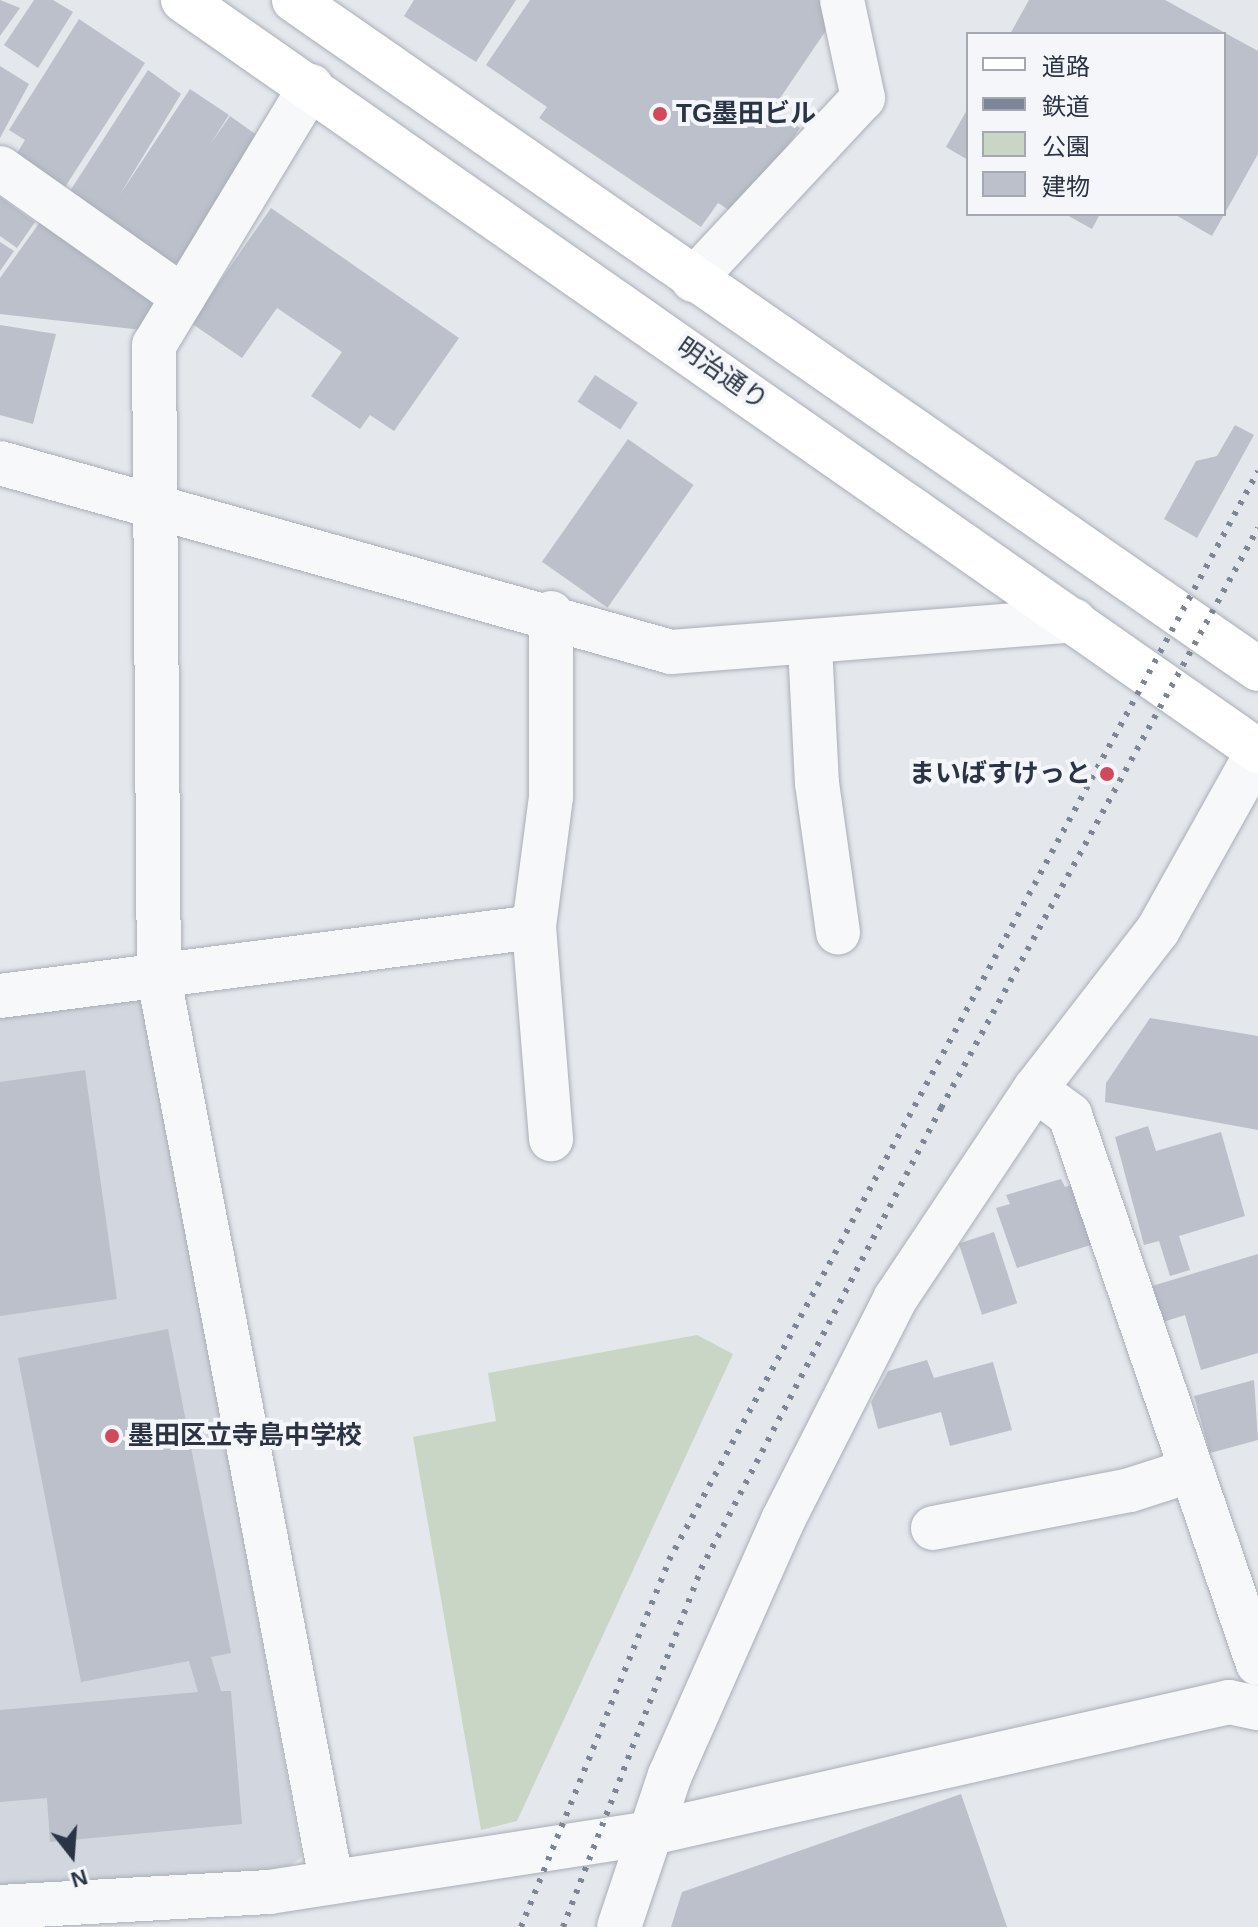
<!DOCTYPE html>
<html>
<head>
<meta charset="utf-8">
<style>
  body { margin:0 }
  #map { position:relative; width:1258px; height:1927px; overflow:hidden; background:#e4e7ec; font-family:Helvetica,"Noto Sans JP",sans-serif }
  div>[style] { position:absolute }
  .built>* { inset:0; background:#d2d6de }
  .green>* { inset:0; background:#c9d6c5 }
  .building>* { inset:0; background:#bbc0ca; transform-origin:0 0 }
  .roads { filter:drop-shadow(0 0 2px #a9aeb7) drop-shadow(0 0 2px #a9aeb7) }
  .minor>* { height:44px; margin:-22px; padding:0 22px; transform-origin:22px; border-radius:22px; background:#f7f8fa }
  .major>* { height:44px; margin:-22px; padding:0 22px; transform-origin:22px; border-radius:22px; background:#fff }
  .rail>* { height:6px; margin-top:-3px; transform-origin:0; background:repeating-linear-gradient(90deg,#7d8696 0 4px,transparent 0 12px) }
  .dots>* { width:22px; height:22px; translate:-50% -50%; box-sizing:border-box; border:4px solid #f4f6f9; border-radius:50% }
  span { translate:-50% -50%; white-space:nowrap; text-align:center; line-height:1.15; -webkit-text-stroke:8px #f4f6f9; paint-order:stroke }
  .poi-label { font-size:26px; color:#2b3445; font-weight:700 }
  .left { translate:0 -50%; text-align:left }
  .right { translate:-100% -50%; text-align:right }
  .street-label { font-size:26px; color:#2b3445 }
  .legend { position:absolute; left:966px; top:32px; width:260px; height:184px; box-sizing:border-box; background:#f4f6f9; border:2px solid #a4a8b1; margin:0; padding:10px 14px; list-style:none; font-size:24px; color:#2b3445 }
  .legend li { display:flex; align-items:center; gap:16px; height:40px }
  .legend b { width:40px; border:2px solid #a4a8b1 }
  .north { position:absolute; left:32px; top:1815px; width:80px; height:80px; -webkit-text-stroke:6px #f4f6f9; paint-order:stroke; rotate:163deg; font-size:22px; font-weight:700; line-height:32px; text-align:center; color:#2b3445 }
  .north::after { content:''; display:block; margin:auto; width:28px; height:36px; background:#2b3445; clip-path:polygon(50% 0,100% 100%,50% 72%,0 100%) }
</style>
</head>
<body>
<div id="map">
  <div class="built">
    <i style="clip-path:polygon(142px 995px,302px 1857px,277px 1875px,0 1886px,0 1016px)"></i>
  </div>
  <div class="green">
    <i style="clip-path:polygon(697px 1335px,733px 1354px,517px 1821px,481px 1830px,413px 1437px,496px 1421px,488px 1373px)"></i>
  </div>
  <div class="building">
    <i style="clip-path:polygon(0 0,20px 8px,0 36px)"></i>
    <i style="clip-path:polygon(34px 0,53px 0,73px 12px,38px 68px,4px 45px)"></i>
    <i style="clip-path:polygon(414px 0,516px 0,476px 62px,404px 16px)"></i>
    <i style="clip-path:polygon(530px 0,827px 0,831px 23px,772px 110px,800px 128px,740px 217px,718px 203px,701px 227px,539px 118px,547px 107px,486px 65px)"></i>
    <i style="clip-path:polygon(1029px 0,1165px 0,1258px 51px,1258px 154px,1212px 236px,1174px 214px,1224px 214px,1224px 34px,1010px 34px)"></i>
    <i style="clip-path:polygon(79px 19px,145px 63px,65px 187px,16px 155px,25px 140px,9px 130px)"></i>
    <i style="clip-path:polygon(0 66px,29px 84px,0 138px)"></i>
    <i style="clip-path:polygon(148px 70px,181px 94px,119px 196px,190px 89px,229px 115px,209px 146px,230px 116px,265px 141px,185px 261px,169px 264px,70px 191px)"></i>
    <i style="clip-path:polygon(968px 108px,968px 160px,946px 147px)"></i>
    <i style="clip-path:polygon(0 197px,35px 222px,17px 248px,0 236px)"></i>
    <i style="clip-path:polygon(271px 208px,459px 338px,394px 431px,370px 415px,360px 429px,311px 396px,342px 352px,277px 308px,242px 358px,191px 323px)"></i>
    <i style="clip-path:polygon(1065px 214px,1100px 214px,1092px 229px)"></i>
    <i style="clip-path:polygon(40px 222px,159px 306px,142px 330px,0 314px,0 278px)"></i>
    <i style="clip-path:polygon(0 242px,14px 251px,0 271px)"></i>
    <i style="clip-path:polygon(0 325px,56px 334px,33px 424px,0 415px)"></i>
    <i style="left:595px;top:375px;width:51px;height:32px;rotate:33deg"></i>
    <i style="clip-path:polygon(1235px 425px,1254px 435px,1197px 538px,1164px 519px,1196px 461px,1217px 456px)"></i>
    <i style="left:628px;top:439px;width:80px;height:150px;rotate:35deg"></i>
    <i style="clip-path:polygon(1150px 1018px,1258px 1036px,1258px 1130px,1105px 1102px,1106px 1083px)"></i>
    <i style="clip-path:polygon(85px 1070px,117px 1299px,0 1316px,0 1082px)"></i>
    <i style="clip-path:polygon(1148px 1126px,1156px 1151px,1221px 1132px,1245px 1216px,1179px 1236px,1190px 1270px,1170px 1276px,1159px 1241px,1144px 1245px,1115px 1137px)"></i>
    <i style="clip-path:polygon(1061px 1179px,1065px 1187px,1075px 1184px,1094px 1244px,1017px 1268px,996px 1208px,1010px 1204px,1006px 1195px)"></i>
    <i style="left:994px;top:1232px;width:75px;height:37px;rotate:72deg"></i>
    <i style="clip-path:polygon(1258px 1254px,1258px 1353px,1201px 1370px,1185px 1315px,1163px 1322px,1152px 1286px)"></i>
    <i style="clip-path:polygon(168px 1329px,231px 1653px,211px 1657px,221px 1691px,231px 1691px,242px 1824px,50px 1842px,47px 1798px,0 1802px,0 1710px,198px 1692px,189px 1661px,81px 1682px,18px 1358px)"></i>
    <i style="clip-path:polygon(927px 1360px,934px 1378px,993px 1362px,1012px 1430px,950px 1446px,941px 1412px,878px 1429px,871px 1402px,888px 1371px)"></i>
    <i style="clip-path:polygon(1254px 1380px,1258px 1440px,1210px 1453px,1194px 1396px)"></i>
    <i style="clip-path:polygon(961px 1794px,1007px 1927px,671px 1927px,682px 1892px)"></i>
  </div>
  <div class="roads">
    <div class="minor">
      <i style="left:311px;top:86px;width:303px;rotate:121.2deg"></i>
      <i style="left:154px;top:345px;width:633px;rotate:89.55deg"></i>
      <i style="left:159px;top:978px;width:918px;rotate:79.2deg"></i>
      <i style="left:0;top:168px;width:224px;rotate:35.2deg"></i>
      <i style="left:693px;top:280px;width:249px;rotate:-47deg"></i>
      <i style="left:863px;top:98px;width:100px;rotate:-102.1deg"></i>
      <i style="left:0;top:463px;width:697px;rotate:15.73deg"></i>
      <i style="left:671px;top:652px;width:404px;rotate:-4.5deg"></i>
      <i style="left:551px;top:613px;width:184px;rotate:90deg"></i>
      <i style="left:551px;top:797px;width:131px;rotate:97.5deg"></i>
      <i style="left:534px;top:927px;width:213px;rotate:85.4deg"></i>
      <i style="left:810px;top:646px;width:137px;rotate:87.1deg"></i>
      <i style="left:817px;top:783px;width:151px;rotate:82deg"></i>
      <i style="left:1258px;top:751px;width:205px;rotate:119.2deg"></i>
      <i style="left:1158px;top:930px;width:201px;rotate:127.7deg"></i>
      <i style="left:1035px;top:1089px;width:44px;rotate:36.6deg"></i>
      <i style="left:1070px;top:1115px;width:580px;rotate:71.1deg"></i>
      <i style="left:0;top:996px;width:538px;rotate:-7.36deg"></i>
      <i style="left:933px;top:1528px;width:201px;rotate:-10.9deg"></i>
      <i style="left:1130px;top:1490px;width:62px;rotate:-17.9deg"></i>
      <i style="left:0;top:1907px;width:270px;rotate:-3.2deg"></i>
      <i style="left:270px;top:1892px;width:386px;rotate:-8.8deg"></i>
      <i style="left:651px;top:1833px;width:593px;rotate:-12.77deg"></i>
      <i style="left:1229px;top:1702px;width:30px;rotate:12deg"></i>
      <i style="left:619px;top:1927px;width:160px;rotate:-71.5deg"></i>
      <i style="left:670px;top:1775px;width:279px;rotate:-66.1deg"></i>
      <i style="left:783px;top:1520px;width:248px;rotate:-63.1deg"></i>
      <i style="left:895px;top:1299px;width:252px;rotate:-56.3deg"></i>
    </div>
    <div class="major">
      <i style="left:183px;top:0;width:1311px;rotate:34.94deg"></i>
      <i style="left:294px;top:0;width:1173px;rotate:34.76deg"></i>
    </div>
  </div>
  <div class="rail">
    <i style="left:521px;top:1927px;width:396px;rotate:-68deg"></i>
    <i style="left:669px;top:1560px;width:1238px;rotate:-61.59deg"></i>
    <i style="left:563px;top:1927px;width:384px;rotate:-68.9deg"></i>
    <i style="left:701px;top:1569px;width:520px;rotate:-62.5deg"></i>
    <i style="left:941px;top:1108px;width:661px;rotate:-61.34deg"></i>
  </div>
  <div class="dots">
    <i style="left:660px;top:114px;background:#d1495b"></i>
    <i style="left:1107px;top:774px;background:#d1495b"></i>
    <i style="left:112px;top:1436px;background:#d1495b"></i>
  </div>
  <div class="poi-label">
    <span class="left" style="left:676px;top:114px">TG墨田ビル</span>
    <span class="right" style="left:1091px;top:774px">まいばすけっと</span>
    <span class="left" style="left:128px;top:1436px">墨田区立寺島中学校</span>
  </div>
  <div class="street-label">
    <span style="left:722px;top:374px;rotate:35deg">明治通り</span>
  </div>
  <ul class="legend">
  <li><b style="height:10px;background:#fff"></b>道路</li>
  <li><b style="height:10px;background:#7d8696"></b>鉄道</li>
  <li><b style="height:22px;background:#c9d6c5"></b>公園</li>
  <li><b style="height:22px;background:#bbc0ca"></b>建物</li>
  </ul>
  <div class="north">N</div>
</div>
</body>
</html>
